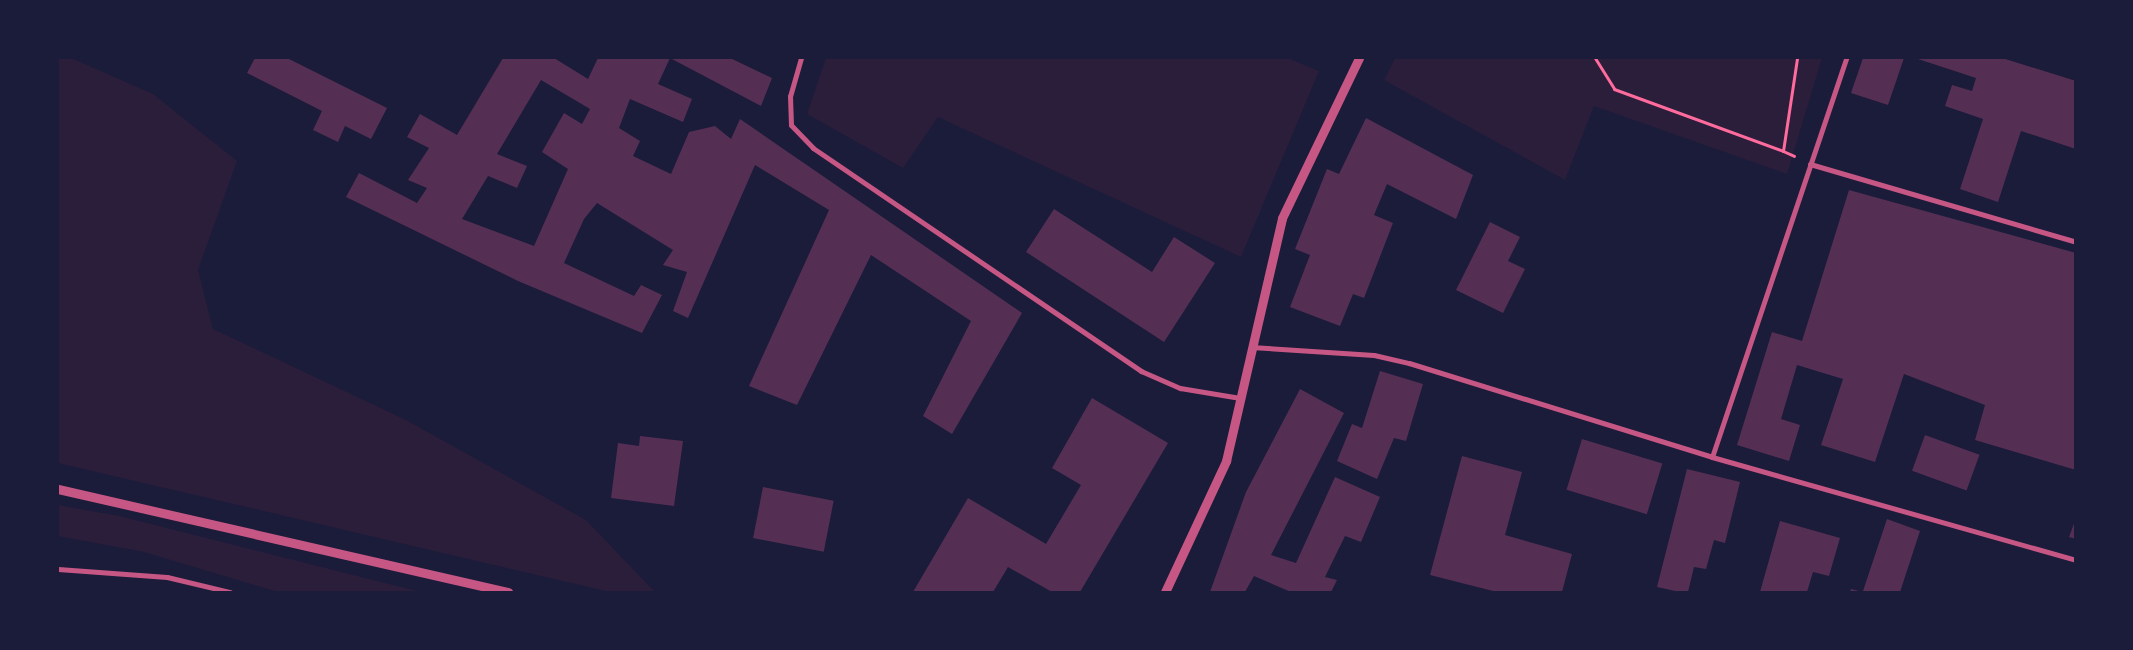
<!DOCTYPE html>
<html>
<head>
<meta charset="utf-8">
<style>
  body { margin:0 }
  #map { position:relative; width:2133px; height:650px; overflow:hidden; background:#1b1b3a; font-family:Ubuntu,sans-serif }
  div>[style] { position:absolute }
  .green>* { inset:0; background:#2a1e3b }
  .building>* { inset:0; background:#542f53; transform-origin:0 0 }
  .path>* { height:3px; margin:-1.5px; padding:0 1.5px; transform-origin:1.5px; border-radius:1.5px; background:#ff6b9d }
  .minor>* { height:5px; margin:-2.5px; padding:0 2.5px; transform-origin:2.5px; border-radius:2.5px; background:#c65784 }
  .tertiary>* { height:9px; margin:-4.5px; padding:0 4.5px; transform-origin:4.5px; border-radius:4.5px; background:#c65784 }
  span { translate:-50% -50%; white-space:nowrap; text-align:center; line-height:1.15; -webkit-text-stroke:5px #1b1b3a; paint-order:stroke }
  .frame { position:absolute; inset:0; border:59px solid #1b1b3a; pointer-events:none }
</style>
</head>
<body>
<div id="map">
  <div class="green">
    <i style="clip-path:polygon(58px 58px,71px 58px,153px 94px,237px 161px,198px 270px,213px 329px,406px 420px,586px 520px,655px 592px,610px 592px,58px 463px)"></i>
    <i style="clip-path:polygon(826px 58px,1287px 58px,1319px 71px,1241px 257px,938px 117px,903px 168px,807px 114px)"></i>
    <i style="clip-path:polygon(1395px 58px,1822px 58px,1787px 174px,1594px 106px,1565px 180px,1384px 80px)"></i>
    <i style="clip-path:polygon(58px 505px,119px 516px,421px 592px,278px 592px,144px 552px,58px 536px)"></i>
  </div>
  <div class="building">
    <i style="clip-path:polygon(255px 58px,287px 58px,387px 108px,371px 139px,345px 126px,338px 142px,313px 130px,322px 111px,247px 73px)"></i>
    <i style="clip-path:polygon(evenodd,503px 58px,554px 58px,588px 79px,598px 58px,730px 58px,772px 78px,761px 106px,670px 58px,658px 84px,692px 99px,683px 122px,630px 99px,619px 128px,640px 141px,633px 156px,671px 174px,689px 132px,715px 126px,731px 139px,740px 119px,1022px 313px,952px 434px,923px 416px,971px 321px,871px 255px,797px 405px,749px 386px,829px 210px,755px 165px,688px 318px,673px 311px,687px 272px,663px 265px,673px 250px,597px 203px,584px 219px,564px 263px,634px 296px,641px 285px,662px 295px,642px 333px,518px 281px,346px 197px,359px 173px,417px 203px,427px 188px,408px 180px,429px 148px,407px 137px,420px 114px,457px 135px,503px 58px,541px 80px,590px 109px,582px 124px,564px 113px,542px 152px,568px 169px,534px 246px,462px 219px,488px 176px,517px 188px,527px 166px,497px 154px,541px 80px)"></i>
    <i style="clip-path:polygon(1863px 58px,1904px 58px,1888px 105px,1851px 93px)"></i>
    <i style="clip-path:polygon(1915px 58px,2002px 58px,2076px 81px,2076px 149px,2021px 131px,1998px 202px,1960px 189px,1983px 119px,1945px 106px,1952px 85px,1972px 91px,1976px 78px)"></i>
    <i style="clip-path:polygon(1366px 118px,1473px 175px,1456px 219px,1387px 184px,1374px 215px,1393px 223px,1364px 298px,1353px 294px,1340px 326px,1290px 307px,1310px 255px,1295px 249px,1327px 169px,1339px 174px)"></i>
    <i style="clip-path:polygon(1849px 190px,2076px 253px,2076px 470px,1975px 440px,1985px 405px,1904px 374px,1875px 462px,1821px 445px,1843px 379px,1797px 365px,1781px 419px,1800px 425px,1789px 461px,1737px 445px,1772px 332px,1802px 341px)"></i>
    <i style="clip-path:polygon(1054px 209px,1152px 272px,1174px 237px,1215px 263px,1164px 342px,1026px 252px)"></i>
    <i style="clip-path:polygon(1490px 222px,1520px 237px,1508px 261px,1525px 269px,1503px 313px,1456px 290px)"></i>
    <i style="clip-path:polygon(1380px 371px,1423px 384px,1406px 441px,1394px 438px,1377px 479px,1337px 461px,1352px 424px,1362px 428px)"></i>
    <i style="clip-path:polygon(1300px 389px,1344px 413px,1271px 555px,1296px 563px,1335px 477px,1380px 497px,1361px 542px,1345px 536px,1325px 577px,1337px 580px,1331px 592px,1291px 592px,1254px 576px,1245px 592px,1210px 592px,1246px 492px)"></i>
    <i style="clip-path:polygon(1092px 398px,1168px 443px,1080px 592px,1052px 592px,1008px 567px,993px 592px,913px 592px,968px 498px,1046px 544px,1081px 485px,1052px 468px)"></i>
    <i style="left:1925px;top:435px;width:58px;height:38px;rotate:20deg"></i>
    <i style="clip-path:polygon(640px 436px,683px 441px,674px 506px,611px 498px,618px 443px,639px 446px)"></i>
    <i style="left:1582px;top:439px;width:84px;height:53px;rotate:17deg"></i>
    <i style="clip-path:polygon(1462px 456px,1522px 472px,1505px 535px,1572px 554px,1562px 592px,1497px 592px,1430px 575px)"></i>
    <i style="clip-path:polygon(1687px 469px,1740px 482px,1725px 543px,1714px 540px,1706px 569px,1694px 567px,1688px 592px,1680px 592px,1657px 587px)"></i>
    <i style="left:763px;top:487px;width:72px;height:52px;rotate:11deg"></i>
    <i style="clip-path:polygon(1887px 519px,1920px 531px,1900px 592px,1868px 592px,1863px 591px)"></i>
    <i style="clip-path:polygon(1780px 521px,1840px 538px,1829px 576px,1813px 572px,1807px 592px,1760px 592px)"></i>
    <i style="clip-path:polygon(2075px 521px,2076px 521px,2076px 539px,2069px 537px)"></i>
    <i style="clip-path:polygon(1851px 589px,1863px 592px,1850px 592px)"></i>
  </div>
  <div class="path">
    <i style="left:1595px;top:58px;width:36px;rotate:58deg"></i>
    <i style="left:1614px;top:89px;width:180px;rotate:20.1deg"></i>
    <i style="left:1783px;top:151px;width:94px;rotate:-81.4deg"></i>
    <i style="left:1783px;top:151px;width:12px;rotate:24deg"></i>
  </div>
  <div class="minor">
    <i style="left:801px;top:58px;width:40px;rotate:106deg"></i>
    <i style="left:790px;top:96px;width:29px;rotate:88deg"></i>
    <i style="left:791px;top:125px;width:32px;rotate:46deg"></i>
    <i style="left:813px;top:148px;width:397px;rotate:34.2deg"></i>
    <i style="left:1141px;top:371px;width:43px;rotate:23.6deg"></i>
    <i style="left:1180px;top:388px;width:61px;rotate:9.5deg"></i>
    <i style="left:1810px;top:164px;width:277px;rotate:16.3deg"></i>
    <i style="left:1251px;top:347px;width:123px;rotate:3.7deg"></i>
    <i style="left:1374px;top:355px;width:36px;rotate:13deg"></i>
    <i style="left:1409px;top:363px;width:317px;rotate:17.2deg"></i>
    <i style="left:1712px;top:457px;width:378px;rotate:15.8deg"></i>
    <i style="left:1712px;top:457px;width:421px;rotate:-71.4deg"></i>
    <i style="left:58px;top:569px;width:109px;rotate:4.2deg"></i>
    <i style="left:167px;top:577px;width:65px;rotate:13.4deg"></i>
  </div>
  <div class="tertiary">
    <i style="left:58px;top:489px;width:462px;rotate:12.9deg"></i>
    <i style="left:1165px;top:592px;width:145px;rotate:-65deg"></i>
    <i style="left:1226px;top:461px;width:249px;rotate:-77deg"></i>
    <i style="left:1282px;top:218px;width:178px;rotate:-64.3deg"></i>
  </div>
  <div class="frame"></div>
</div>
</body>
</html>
